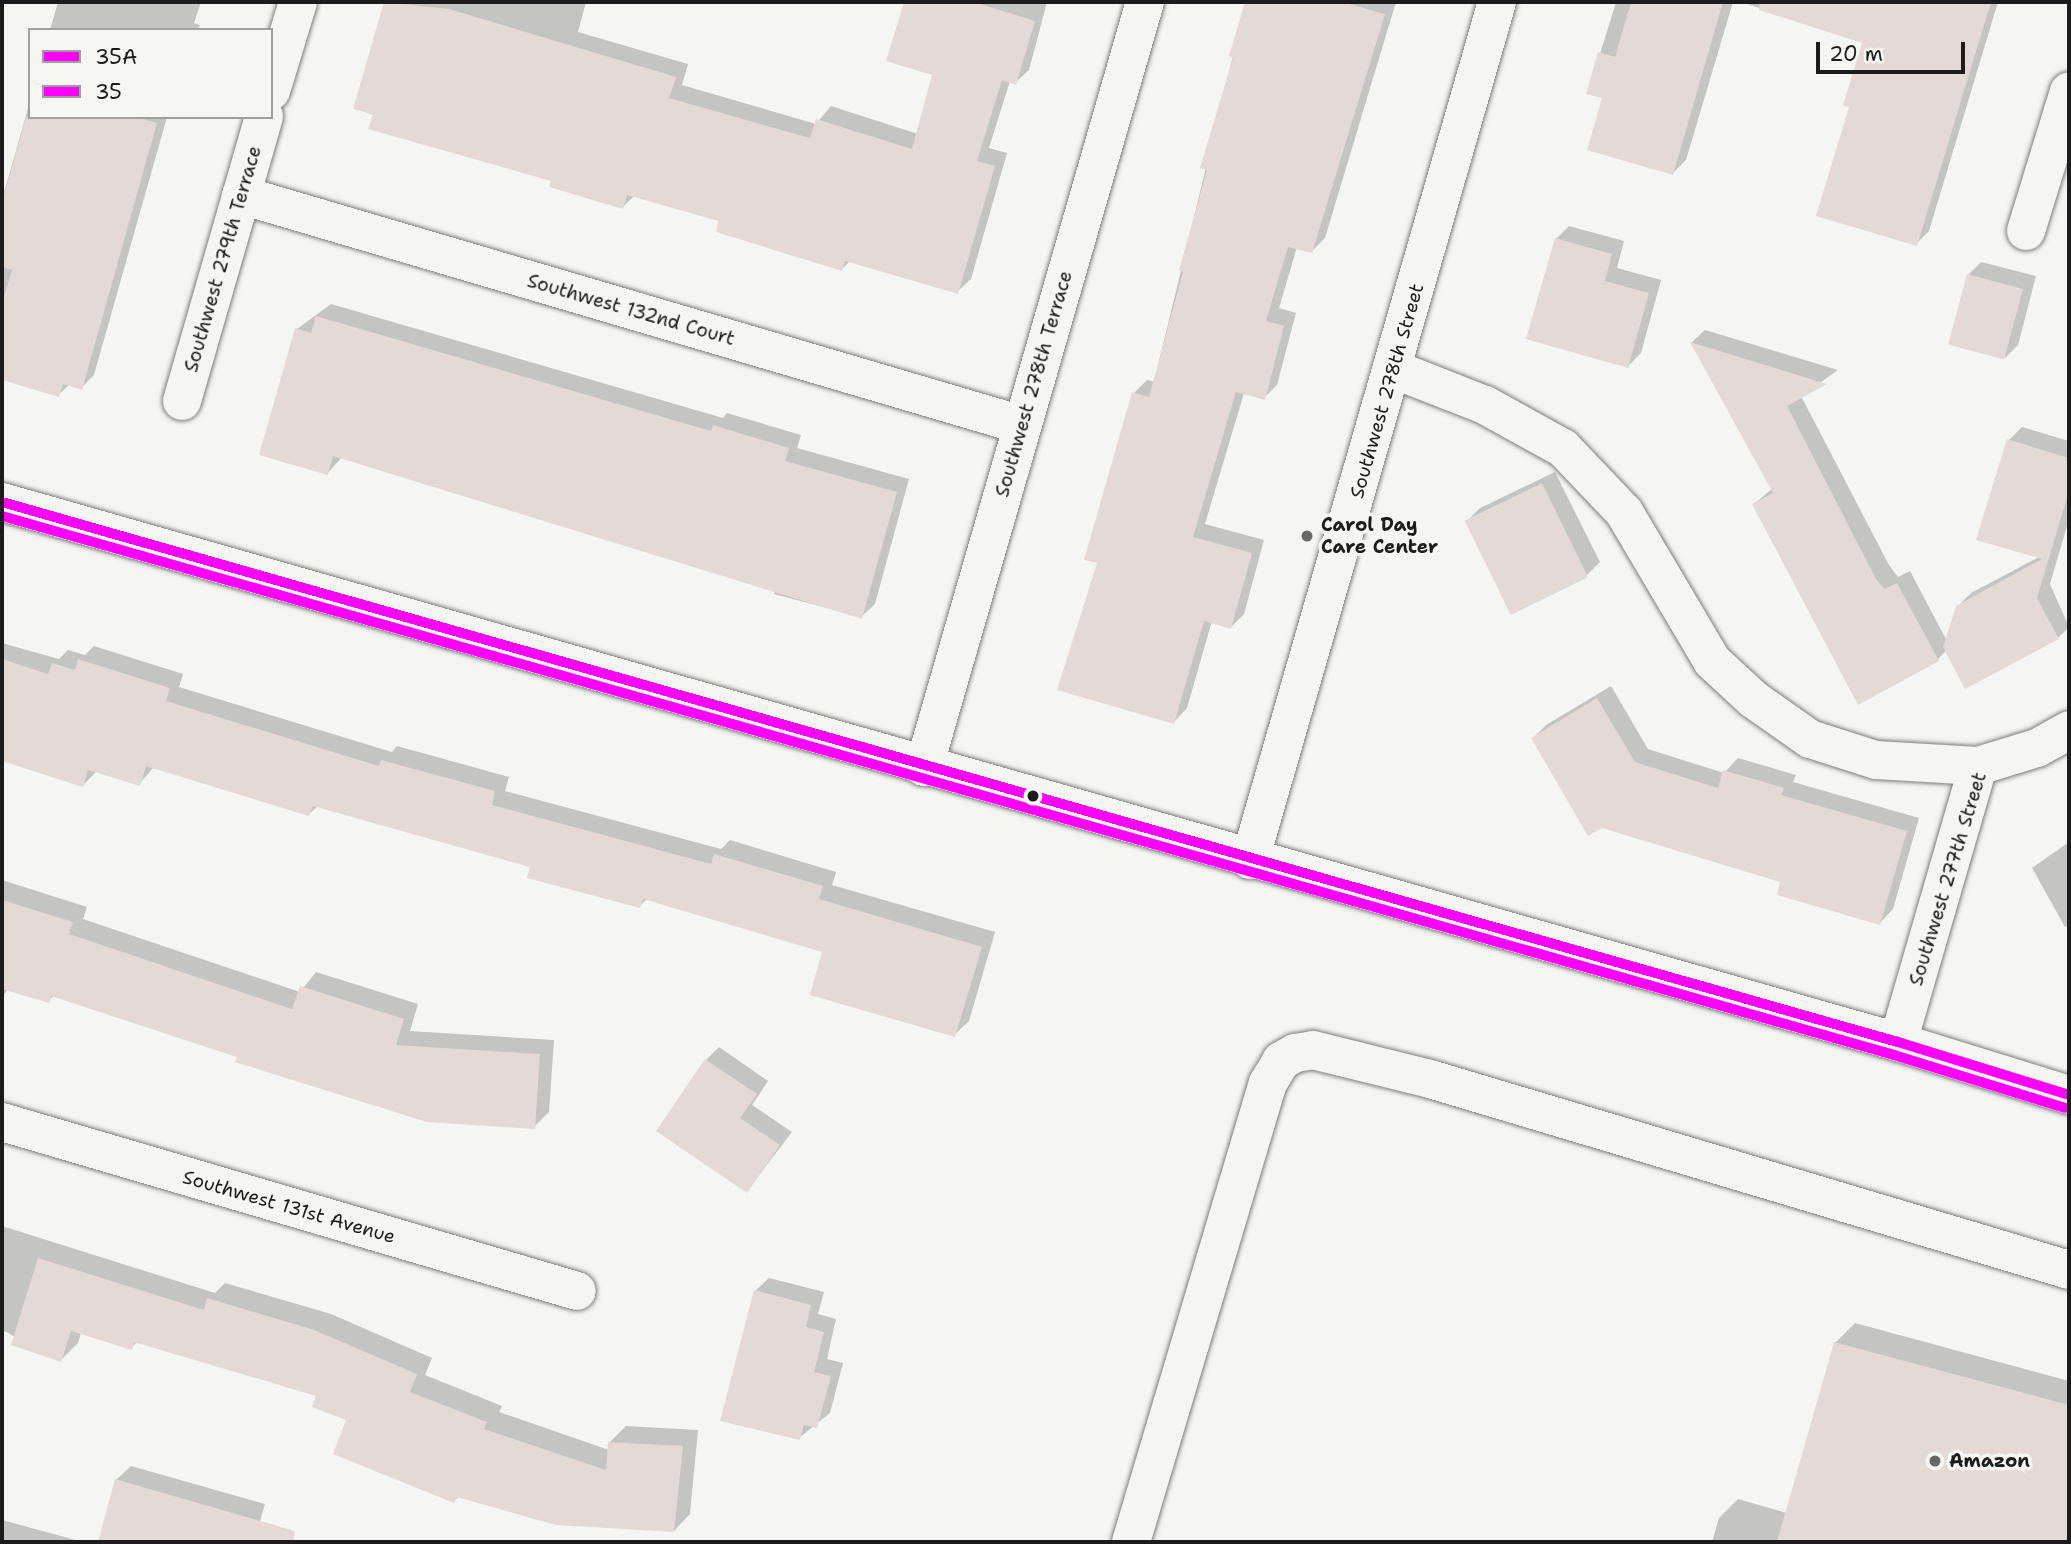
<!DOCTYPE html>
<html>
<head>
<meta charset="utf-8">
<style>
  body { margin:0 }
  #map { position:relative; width:2071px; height:1544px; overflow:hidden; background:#f5f5f3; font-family:"Shantell Sans",sans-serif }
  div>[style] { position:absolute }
  .shadow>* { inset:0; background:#0003 }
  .building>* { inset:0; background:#e4d9d5; transform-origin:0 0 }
  .roads { filter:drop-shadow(0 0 2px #7e7e7d) drop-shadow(0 0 2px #7e7e7d) }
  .minor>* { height:38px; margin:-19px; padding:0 19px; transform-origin:19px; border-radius:19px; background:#f5f5f3 }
  .bus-1>* { height:10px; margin:-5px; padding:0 5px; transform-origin:5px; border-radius:5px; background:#f0f }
  .bus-2>* { height:10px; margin:-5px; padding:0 5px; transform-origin:5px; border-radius:5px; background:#f0f }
  .dots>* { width:19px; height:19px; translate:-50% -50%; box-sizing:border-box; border:4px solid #f6f6f2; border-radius:50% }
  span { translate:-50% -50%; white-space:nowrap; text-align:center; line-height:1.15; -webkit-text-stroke:7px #f6f6f2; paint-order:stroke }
  .street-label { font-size:19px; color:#1c1c1c }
  .poi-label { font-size:19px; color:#1c1c1c; font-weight:700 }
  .left { translate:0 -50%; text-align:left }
  .frame { position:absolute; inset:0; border:4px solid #1c1c1c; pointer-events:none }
  .legend { position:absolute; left:28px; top:28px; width:245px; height:91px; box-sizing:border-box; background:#f6f6f2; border:2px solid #9f9f9c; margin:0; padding:9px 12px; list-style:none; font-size:21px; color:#1c1c1c }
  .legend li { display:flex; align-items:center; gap:14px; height:35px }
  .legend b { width:35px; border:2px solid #9f9f9c }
  .scale { position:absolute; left:1816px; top:42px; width:149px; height:32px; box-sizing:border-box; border:4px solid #1c1c1c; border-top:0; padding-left:9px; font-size:21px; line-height:24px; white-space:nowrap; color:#1c1c1c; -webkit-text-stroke:5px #f6f6f2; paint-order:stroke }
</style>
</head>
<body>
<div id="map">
  <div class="shadow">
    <i style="clip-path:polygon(58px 2px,201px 2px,194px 23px,200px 25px,198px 30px,50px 30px)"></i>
    <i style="clip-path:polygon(386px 2px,586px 2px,578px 32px,688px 64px,682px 85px,816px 124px,831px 106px,918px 134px,935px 74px,888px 60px,906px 2px,1047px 2px,1029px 70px,1015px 83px,1010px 81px,989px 148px,1007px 153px,971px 279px,957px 292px,850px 261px,842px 269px,720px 219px,634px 196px,623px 207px,355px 108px)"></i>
    <i style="clip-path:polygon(1246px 2px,1396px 2px,1325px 238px,1312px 251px,1297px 247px,1279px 308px,1296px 313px,1277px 385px,1264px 398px,1244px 393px,1205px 524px,1264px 540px,1244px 614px,1231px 627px,1212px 621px,1187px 708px,1174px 722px,1099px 562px,1134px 393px,1147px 380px,1154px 382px)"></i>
    <i style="clip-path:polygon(1616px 2px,1733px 2px,1686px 160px,1673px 173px,1604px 97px,1588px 93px)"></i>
    <i style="clip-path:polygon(1741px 2px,1998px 2px,1929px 231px,1916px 244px,1851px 106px,1864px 42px)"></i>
    <i style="clip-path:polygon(30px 101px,30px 117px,167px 117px,94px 375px,81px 388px,69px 385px,58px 395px,2px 379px,2px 200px)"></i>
    <i style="clip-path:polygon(1569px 226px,1624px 241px,1617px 268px,1661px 280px,1641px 353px,1628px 366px,1556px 239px)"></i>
    <i style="clip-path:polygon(1981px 262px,2036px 276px,2018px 345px,2005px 358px,1968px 275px)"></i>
    <i style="clip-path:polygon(331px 304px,723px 418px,727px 413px,801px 435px,797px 448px,909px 479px,875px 604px,861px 617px,774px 594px,775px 588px,342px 457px,328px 473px,261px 454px,297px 329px)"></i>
    <i style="clip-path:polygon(1705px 330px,1838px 370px,1801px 396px,1889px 565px,1898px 577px,1910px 571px,1947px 641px,1958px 606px,1971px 593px,2039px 557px,2009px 440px,2022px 427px,2069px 441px,2069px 519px,2050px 584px,2069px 627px,2058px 638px,1947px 650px,1937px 660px,1754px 504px,1773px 488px,1692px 342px)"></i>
    <i style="clip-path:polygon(1555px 472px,1600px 562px,1587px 575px,1467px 521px,1480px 508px)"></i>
    <i style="clip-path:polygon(2px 643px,59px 659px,68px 650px,85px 655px,94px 646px,183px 674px,179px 687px,392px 752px,397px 746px,509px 777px,505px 791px,721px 849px,730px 840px,836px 872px,832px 885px,995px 932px,969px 1021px,954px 1035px,824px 950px,647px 899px,640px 906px,532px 865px,318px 806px,309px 814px,154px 767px,139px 784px,97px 771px,83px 785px,2px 759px)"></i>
    <i style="clip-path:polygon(1611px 686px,1648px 749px,1724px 773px,1738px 758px,1796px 775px,1793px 782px,1919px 818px,1893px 909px,1880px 923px,1783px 881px,1533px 738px,1546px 725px)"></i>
    <i style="clip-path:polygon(2069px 842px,2069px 925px,2065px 927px,2032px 868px)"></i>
    <i style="clip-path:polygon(2px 880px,87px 907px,83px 919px,300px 992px,316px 972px,418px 1004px,410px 1031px,554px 1040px,549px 1112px,534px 1127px,239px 1056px,54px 995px,49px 1001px,9px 989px,2px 996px)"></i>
    <i style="clip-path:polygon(719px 1047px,768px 1081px,752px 1105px,792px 1132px,747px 1191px,706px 1060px)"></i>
    <i style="clip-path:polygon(2px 1226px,215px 1293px,225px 1283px,331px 1314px,432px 1358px,425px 1375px,502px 1406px,499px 1412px,609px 1450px,609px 1443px,626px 1426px,698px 1430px,690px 1514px,674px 1531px,459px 1496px,454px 1501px,318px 1395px,138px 1341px,131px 1348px,81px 1333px,78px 1343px,61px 1360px,2px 1330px)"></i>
    <i style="clip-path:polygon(769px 1278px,824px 1292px,818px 1314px,836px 1319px,827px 1359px,843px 1363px,830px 1413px,799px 1438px,755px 1291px)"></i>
    <i style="clip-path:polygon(1855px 1323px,2069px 1381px,2069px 1542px,1712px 1542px,1719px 1518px,1738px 1499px,1787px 1513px,1835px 1343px)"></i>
    <i style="clip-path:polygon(131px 1466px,265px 1504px,254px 1542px,100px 1542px,116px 1480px)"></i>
    <i style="clip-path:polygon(2px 1520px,83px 1542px,2px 1542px)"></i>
  </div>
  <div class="building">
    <i style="clip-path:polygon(384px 2px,449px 9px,676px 77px,669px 98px,810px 138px,816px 119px,912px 149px,932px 75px,886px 61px,904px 2px,974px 2px,1035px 21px,1016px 85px,1002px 80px,977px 161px,995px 166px,958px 294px,845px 261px,842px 271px,716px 232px,718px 221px,627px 195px,623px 209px,549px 187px,551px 181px,368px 129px,373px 114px,353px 109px)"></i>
    <i style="clip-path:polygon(1245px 2px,1342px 2px,1385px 14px,1312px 253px,1288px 247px,1266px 321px,1284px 326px,1265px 400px,1236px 392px,1193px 537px,1252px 553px,1231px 629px,1204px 621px,1174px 724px,1057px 690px,1097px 563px,1084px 560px,1132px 392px,1149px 397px,1183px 272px,1179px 270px,1207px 170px,1200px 168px,1233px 58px,1229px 56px)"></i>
    <i style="clip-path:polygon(1631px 2px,1723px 2px,1673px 175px,1587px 150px,1602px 98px,1586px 94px,1598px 52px,1615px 57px)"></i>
    <i style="clip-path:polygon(1760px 2px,1991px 2px,1917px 246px,1816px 216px,1849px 107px,1843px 105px,1862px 43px,1759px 10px)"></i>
    <i style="clip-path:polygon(26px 117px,136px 117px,157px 123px,82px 390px,63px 384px,59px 397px,2px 380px,2px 303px,12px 270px,2px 267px,2px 202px)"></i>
    <i style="clip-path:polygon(1555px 238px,1612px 254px,1605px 281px,1649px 293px,1628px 368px,1526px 339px)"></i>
    <i style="left:1967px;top:274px;width:58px;height:73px;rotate:15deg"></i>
    <i style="clip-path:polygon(316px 316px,711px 431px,713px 425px,789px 448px,785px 461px,897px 492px,862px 619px,333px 456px,328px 475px,259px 455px,295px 328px,311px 333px)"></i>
    <i style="clip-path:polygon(1690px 342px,1827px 384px,1787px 406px,1876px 579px,1884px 589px,1897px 583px,1939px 661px,1858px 705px,1752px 504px,1773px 493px)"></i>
    <i style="clip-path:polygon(2007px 439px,2069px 458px,2069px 491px,2037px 598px,2059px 639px,1965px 689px,1943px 647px,1956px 606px,2042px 559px,1976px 540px)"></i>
    <i style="left:1542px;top:483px;width:105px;height:86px;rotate:64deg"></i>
    <i style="clip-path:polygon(2px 659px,48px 674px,52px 663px,75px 670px,78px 659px,170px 688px,166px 701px,379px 766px,381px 760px,495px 791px,492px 805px,711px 864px,714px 854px,823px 886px,819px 899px,982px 947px,955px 1037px,810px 995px,822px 952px,643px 899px,640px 908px,527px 878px,530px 867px,313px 806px,309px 816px,146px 766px,140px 786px,88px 770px,83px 787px,2px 761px)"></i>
    <i style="clip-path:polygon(1597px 698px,1635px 762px,1718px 788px,1723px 770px,1784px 788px,1781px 795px,1907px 831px,1880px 925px,1777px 895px,1780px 882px,1602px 828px,1588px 836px,1531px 738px)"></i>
    <i style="clip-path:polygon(2px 900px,73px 922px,69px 934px,292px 1009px,300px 986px,404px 1019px,396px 1045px,540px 1054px,535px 1129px,427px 1122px,235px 1062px,237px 1057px,51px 996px,49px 1003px,2px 989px)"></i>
    <i style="clip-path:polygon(705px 1059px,757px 1094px,740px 1118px,780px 1145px,747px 1193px,656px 1131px)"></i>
    <i style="clip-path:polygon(38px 1258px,204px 1310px,207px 1298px,314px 1330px,417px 1374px,410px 1392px,487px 1422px,484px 1429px,606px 1470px,608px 1442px,683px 1446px,674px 1532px,556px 1525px,457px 1497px,454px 1503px,333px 1454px,346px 1420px,312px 1407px,316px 1396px,134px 1342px,132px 1350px,71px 1331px,61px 1362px,11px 1345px)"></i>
    <i style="clip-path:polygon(754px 1290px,811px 1305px,806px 1327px,824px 1332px,814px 1372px,831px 1376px,817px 1428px,804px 1425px,800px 1440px,720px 1421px)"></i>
    <i style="clip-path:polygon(1834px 1342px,2069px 1405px,2069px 1542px,1777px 1542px)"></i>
    <i style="clip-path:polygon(115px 1479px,295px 1531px,293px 1542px,98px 1542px)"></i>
  </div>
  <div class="roads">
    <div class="minor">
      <i style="left:271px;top:91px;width:93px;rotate:-73.1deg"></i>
      <i style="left:241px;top:195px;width:814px;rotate:16.41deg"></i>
      <i style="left:2026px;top:231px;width:146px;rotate:-72.9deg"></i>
      <i style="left:1393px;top:369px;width:99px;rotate:21.4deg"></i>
      <i style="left:1485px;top:405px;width:89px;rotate:28.9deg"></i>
      <i style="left:1563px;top:448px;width:88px;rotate:46.4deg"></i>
      <i style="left:1624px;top:512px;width:173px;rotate:59.4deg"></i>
      <i style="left:1712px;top:661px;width:56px;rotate:42.8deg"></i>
      <i style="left:1753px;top:699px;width:70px;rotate:35.1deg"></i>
      <i style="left:1810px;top:739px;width:69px;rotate:17.7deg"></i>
      <i style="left:1876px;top:760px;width:102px;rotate:3.4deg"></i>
      <i style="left:182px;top:401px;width:296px;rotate:-73.9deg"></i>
      <i style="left:2px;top:502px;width:1971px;rotate:15.9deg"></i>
      <i style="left:1898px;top:1042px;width:179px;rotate:17.2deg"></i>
      <i style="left:924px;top:767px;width:796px;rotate:-73.89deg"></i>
      <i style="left:1250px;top:860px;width:893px;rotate:-73.94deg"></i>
      <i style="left:1898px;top:1042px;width:287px;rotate:-73.8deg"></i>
      <i style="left:1978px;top:766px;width:62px;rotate:-17deg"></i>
      <i style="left:2037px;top:748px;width:37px;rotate:-29deg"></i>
      <i style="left:2px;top:1122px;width:599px;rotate:16.38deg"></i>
      <i style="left:1131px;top:1542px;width:479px;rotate:-73.4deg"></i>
      <i style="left:1268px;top:1083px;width:26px;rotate:-59deg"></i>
      <i style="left:1281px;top:1061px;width:16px;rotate:-30deg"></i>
      <i style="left:1295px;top:1053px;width:18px;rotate:-9deg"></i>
      <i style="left:1313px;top:1050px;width:121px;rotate:13.9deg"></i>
      <i style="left:1430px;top:1079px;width:667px;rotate:16.64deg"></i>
    </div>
  </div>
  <div class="bus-1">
    <i style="left:2px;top:502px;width:1971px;rotate:15.9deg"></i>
    <i style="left:1898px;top:1042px;width:179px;rotate:17.2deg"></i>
  </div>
  <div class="bus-2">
    <i style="left:2px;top:516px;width:1967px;rotate:15.9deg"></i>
    <i style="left:1894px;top:1055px;width:179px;rotate:17.2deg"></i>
  </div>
  <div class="dots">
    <i style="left:1307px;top:536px;background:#686867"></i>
    <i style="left:1033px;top:796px;background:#1c1c1c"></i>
    <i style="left:1935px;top:1461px;background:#686867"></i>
  </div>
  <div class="street-label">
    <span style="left:223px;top:259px;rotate:-74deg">Southwest 279th Terrace</span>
    <span style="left:631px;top:310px;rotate:16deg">Southwest 132nd Court</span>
    <span style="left:1034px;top:384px;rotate:-74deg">Southwest 278th Terrace</span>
    <span style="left:1387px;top:391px;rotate:-74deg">Southwest 278th Street</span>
    <span style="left:1948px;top:879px;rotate:-73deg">Southwest 277th Street</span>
    <span style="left:289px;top:1207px;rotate:16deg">Southwest 131st Avenue</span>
  </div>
  <div class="poi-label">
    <span class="left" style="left:1321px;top:536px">Carol Day<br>Care Center</span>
    <span class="left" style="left:1949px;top:1461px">Amazon</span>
  </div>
  <div class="frame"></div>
  <ul class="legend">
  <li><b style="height:9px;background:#f0f"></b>35A</li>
  <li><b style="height:9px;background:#f0f"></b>35</li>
  </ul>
  <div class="scale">20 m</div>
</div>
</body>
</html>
